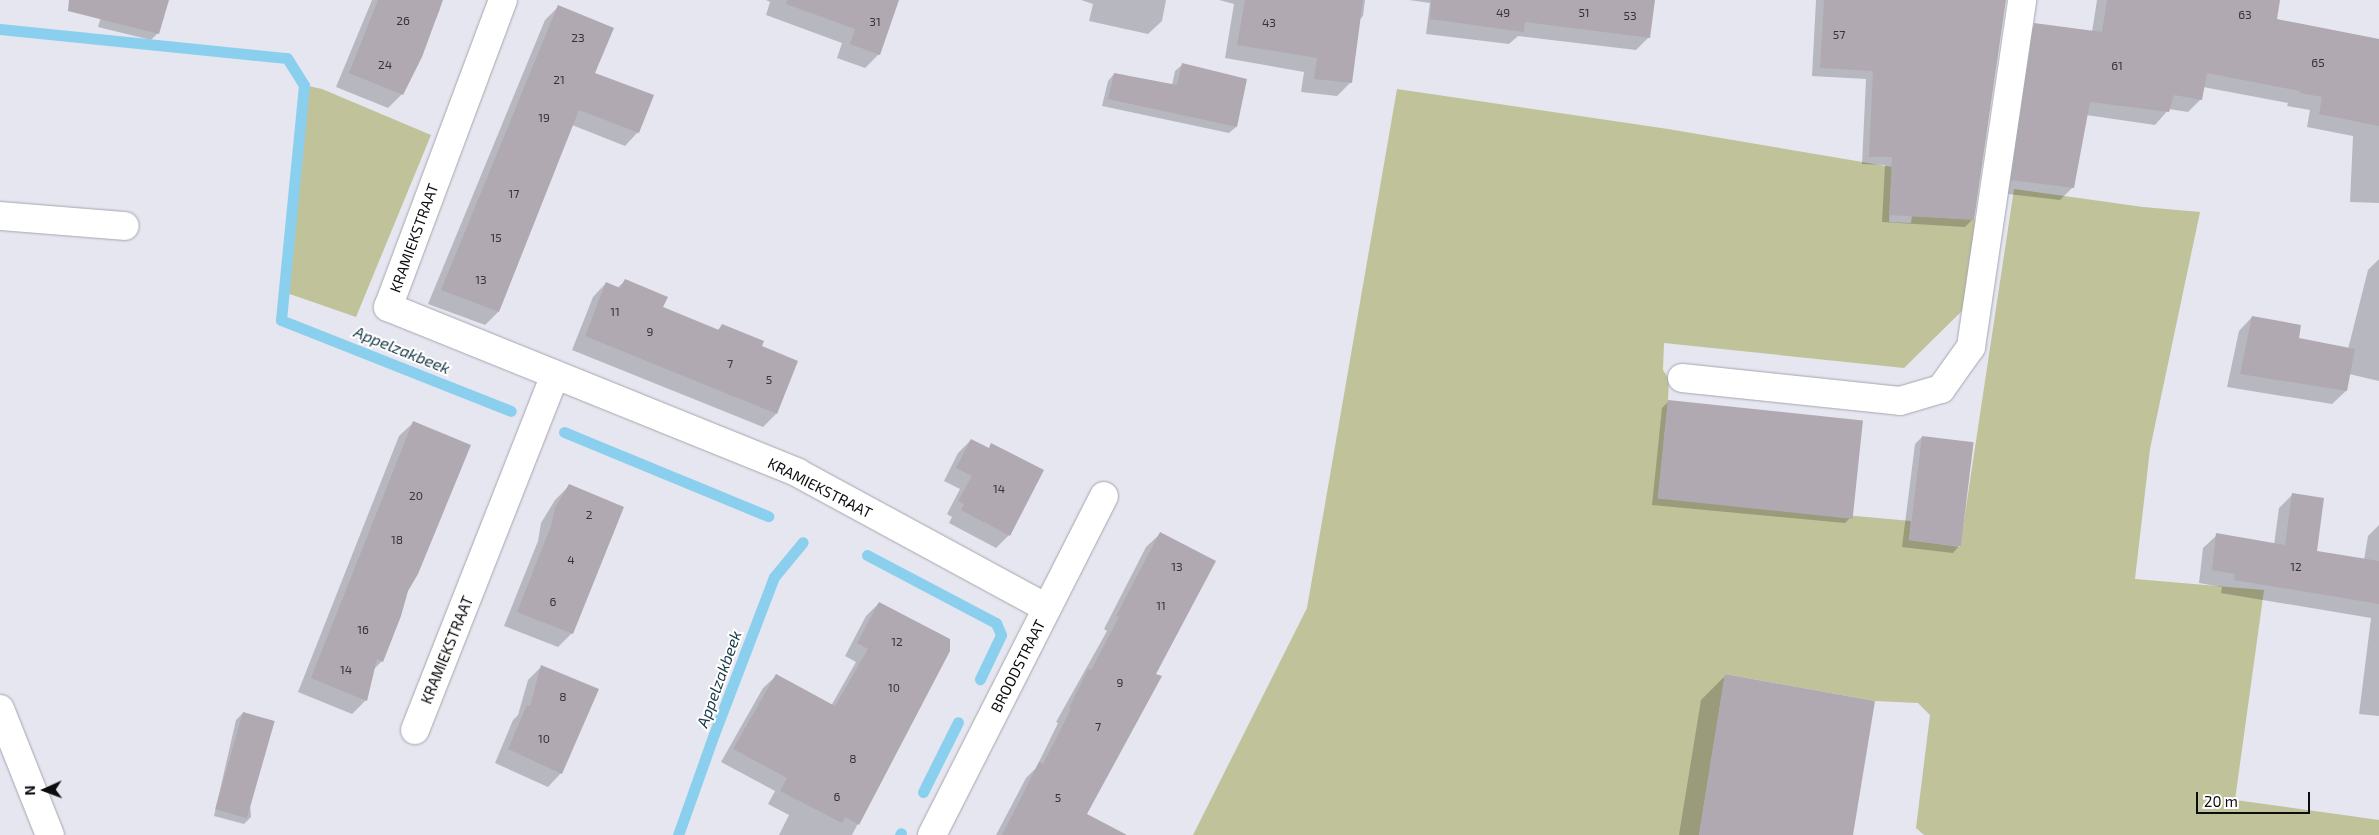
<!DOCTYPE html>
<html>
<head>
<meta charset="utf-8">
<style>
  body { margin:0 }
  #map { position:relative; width:2379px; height:835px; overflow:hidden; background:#e5e6ef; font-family:"Exo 2",sans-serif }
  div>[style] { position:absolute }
  .green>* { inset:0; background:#c0c299 }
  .shadow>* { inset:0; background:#0003 }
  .stream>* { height:11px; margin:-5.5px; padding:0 5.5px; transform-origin:5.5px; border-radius:5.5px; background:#8ad0ee }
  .building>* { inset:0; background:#b0a9b1; transform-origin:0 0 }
  .roads { filter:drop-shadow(0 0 1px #a5a6ae) drop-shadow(0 0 1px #a5a6ae) }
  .minor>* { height:28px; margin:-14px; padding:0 14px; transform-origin:14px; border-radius:14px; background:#fff }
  span { translate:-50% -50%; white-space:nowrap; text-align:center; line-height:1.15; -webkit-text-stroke:4px #fff; paint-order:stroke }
  .number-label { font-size:12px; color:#353338 }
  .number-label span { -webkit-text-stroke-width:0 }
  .street-label { font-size:15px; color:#0c0c0f }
  .water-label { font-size:16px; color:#1a3b48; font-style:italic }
  .north { position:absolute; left:20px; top:765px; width:50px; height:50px; -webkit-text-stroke:4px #fff; paint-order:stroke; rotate:268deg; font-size:14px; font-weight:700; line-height:20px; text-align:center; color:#0c0c0f }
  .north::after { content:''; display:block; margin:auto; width:18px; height:22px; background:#0c0c0f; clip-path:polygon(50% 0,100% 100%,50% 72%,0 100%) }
  .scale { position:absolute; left:2196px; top:792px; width:114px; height:22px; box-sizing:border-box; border:2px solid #0c0c0f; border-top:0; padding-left:6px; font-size:15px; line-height:18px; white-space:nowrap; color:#0c0c0f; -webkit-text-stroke:4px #fff; paint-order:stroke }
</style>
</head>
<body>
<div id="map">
  <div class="green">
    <i style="clip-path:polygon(304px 85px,322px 89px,431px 135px,356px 317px,284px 292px)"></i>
    <i style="clip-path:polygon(1397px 89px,1668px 129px,1892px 167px,1889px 222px,1911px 223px,1912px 216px,1983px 220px,1968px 305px,1904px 368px,1664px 343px,1663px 370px,1669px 379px,1668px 400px,1658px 498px,1911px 521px,1909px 540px,1960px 547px,2014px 189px,2143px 207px,2200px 212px,2150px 449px,2135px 579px,2264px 590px,2235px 800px,2379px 820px,2379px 835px,1924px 835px,1916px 828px,1930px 715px,1918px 703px,1875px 701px,1725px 674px,1699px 835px,1193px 835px,1307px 608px)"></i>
  </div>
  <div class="shadow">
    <i style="clip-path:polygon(106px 0,167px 0,158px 33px,151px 40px,98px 27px)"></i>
    <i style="clip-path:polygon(372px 0,439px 0,435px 7px,440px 9px,402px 94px,388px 108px,336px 87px)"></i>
    <i style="clip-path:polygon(766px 0,898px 0,879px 54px,865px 68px,837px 58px,842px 43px,766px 15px,770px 2px)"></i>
    <i style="clip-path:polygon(1081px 0,1166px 0,1162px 21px,1148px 34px,1089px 21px,1093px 4px)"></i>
    <i style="clip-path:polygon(1219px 0,1365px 0,1363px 16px,1360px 19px,1351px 82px,1337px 96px,1301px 92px,1304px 72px,1225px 58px,1234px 4px)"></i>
    <i style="clip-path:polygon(1409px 0,1654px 0,1649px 37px,1636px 50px,1518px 36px,1509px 44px,1426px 34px,1430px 3px)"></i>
    <i style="clip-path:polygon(1816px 0,2005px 0,1973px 219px,1965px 227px,1882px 222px,1885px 165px,1862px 164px,1866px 79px,1812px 76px)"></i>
    <i style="clip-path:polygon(2097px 0,2279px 0,2275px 20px,2379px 40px,2379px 203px,2350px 202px,2353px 136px,2307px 127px,2310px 110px,2287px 106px,2288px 103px,2203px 87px,2201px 99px,2188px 112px,2169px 109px,2155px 125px,2086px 115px,2073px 187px,2060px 200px,1999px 193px,2022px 38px,2035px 25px,2092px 32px)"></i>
    <i style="clip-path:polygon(559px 6px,593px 74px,638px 132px,625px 146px,572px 125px,498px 312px,485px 325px,428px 304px,545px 20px)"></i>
    <i style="clip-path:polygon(1182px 65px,1236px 127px,1229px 133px,1102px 106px,1108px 81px,1114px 74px,1172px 85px,1175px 71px)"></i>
    <i style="clip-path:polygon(2379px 259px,2379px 381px,2349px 374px,2346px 391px,2332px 404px,2227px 387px,2239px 331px,2252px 317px,2297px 339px,2348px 349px,2368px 270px)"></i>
    <i style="clip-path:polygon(625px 281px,661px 307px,717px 331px,722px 325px,760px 347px,776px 414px,763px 427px,572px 350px,593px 297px,606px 283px,617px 288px)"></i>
    <i style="clip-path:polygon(1669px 401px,1852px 516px,1845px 523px,1652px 505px,1662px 408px)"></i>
    <i style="clip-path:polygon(413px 423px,407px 590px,382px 661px,373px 670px,366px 700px,352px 714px,298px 692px,399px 436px)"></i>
    <i style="clip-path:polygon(1922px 437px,1959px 546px,1953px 553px,1902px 547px,1915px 444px)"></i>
    <i style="clip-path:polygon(971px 440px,988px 449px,992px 445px,1009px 535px,996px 548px,949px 523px,952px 517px,947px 514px,960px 489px,944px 481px,958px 453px)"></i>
    <i style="clip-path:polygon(569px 486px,572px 633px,558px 647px,504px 626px,538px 541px,541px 523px,555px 500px)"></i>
    <i style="clip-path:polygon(2293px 494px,2315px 552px,2364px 560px,2368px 536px,2379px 525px,2379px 716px,2359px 714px,2371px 618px,2221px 593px,2222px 587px,2199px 583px,2203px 548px,2217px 535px,2274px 545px,2279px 508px)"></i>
    <i style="clip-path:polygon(1160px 534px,1154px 674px,1075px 835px,996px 835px,1026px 778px,1036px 768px,1058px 723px,1056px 722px,1107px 631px,1104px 629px,1146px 547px)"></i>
    <i style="clip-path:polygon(879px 603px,948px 651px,852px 835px,779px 835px,789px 815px,768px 804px,775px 791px,721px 762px,763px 688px,776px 676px,831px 706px,856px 662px,845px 656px,866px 616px)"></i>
    <i style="clip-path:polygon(542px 666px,561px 773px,548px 787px,495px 763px,513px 720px,518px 715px,528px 680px)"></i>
    <i style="clip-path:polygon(1725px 676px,1852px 835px,1679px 835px,1701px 700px)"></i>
    <i style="clip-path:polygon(243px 713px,251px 817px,244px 824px,214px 816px,236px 720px)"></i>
  </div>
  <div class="stream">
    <i style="left:0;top:29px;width:288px;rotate:5.8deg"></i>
    <i style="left:287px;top:58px;width:32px;rotate:58deg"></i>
    <i style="left:304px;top:85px;width:236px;rotate:95.6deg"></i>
    <i style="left:281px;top:320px;width:247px;rotate:21.6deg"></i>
    <i style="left:564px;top:432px;width:221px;rotate:22.4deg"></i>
    <i style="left:867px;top:555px;width:146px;rotate:27.8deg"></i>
    <i style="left:996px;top:623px;width:13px;rotate:67deg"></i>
    <i style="left:1001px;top:635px;width:49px;rotate:115.5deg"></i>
    <i style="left:923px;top:792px;width:78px;rotate:-63.4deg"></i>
    <i style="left:678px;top:835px;width:107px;rotate:-70.4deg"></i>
    <i style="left:714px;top:734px;width:168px;rotate:-69.1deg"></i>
    <i style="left:774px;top:577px;width:45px;rotate:-50.4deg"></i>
    <i style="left:900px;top:835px;width:2px;rotate:-63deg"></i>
  </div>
  <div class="building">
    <i style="clip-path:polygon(69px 0,169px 0,159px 34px,68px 11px)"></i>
    <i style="clip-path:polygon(378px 0,443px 0,422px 57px,403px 95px,349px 73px)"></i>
    <i style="clip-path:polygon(787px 0,899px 0,880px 55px,850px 44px,855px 29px,786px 4px)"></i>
    <i style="clip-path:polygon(1245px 0,1363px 0,1352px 83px,1314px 79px,1317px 58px,1237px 45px)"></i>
    <i style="clip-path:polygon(1431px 0,1655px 0,1650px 38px,1525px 22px,1524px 32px,1430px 19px)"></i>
    <i style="clip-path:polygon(1824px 0,2006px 0,1974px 220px,1889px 215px,1892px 157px,1869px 157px,1873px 71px,1820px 68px)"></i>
    <i style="clip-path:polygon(2107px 0,2280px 0,2277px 19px,2379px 39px,2379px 126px,2319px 114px,2322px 97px,2300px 93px,2300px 91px,2207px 73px,2202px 100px,2174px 95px,2169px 112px,2090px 102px,2074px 188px,2011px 180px,2034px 23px,2102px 32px)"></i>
    <i style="clip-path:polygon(558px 5px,614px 28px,595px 73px,654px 95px,639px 133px,579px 110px,499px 312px,441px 290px)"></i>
    <i style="clip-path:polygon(1182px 63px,1247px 79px,1237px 127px,1108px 99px,1114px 73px,1177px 85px)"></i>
    <i style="clip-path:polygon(625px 279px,668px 297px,663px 307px,719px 330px,722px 324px,764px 341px,762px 346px,798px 361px,777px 414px,585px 336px,606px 282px,620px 288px)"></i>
    <i style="clip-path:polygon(2252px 316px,2301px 325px,2299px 338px,2355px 349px,2347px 391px,2240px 374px)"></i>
    <i style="left:1668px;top:400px;width:196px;height:99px;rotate:6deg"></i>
    <i style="clip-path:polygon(413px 421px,471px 445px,418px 574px,408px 591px,401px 616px,383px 662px,377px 659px,367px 701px,311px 678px)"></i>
    <i style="left:1922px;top:436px;width:52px;height:105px;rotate:7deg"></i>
    <i style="clip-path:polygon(971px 439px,989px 448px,991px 443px,1044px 470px,1010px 536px,961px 510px,964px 504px,958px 501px,972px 476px,956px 468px)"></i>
    <i style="clip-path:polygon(569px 484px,624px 507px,573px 634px,517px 612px,551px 526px,555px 508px)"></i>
    <i style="clip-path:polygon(2292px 493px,2324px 498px,2317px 551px,2379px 561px,2379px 604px,2234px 580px,2235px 574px,2212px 570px,2216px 533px,2285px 545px)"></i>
    <i style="clip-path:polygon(1160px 532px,1216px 561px,1156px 674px,1162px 676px,1087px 814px,1127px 835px,1002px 835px,1039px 762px,1043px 764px,1071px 709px,1069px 708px,1088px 669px,1091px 670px,1119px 617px,1116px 616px)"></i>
    <i style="clip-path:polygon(879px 602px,950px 639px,950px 651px,859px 825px,845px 817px,842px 823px,780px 791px,787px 778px,733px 749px,776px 674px,835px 706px,868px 649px,857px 643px)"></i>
    <i style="clip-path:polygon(541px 665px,599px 689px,562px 774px,508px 749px,527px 705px,530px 706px)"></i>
    <i style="clip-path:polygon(1725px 674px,1875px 701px,1853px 835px,1699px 835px)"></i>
    <i style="left:243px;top:712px;width:33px;height:101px;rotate:16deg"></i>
  </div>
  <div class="roads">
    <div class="minor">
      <i style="left:503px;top:0;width:328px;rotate:110.5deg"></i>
      <i style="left:388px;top:307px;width:442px;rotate:22deg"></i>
      <i style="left:798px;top:473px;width:283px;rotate:28.5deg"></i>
      <i style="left:0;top:216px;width:125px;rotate:4.6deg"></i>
      <i style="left:1682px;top:378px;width:219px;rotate:6deg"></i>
      <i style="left:1900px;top:401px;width:43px;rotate:-16.3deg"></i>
      <i style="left:1941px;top:389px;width:52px;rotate:-54.5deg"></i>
      <i style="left:1971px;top:347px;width:351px;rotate:-81.6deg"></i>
      <i style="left:0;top:709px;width:136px;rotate:68.4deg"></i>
      <i style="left:415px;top:730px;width:382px;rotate:-68.5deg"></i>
      <i style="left:932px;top:835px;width:380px;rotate:-63.1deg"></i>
    </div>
  </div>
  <div class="number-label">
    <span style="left:1503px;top:13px">49</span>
    <span style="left:1584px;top:13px">51</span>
    <span style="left:2245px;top:15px">63</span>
    <span style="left:1630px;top:16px">53</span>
    <span style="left:403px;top:21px">26</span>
    <span style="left:875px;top:22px">31</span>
    <span style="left:1269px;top:23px">43</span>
    <span style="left:1839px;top:35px">57</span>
    <span style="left:578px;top:38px">23</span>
    <span style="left:2318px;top:63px">65</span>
    <span style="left:385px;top:65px">24</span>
    <span style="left:2117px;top:66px">61</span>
    <span style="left:559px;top:80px">21</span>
    <span style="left:544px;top:118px">19</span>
    <span style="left:514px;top:194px">17</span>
    <span style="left:496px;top:238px">15</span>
    <span style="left:481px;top:280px">13</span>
    <span style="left:615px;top:312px">11</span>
    <span style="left:650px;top:332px">9</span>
    <span style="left:730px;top:364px">7</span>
    <span style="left:769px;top:380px">5</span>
    <span style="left:999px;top:489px">14</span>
    <span style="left:416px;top:496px">20</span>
    <span style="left:589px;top:515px">2</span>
    <span style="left:397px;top:540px">18</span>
    <span style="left:571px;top:560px">4</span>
    <span style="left:1177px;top:567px">13</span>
    <span style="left:2296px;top:567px">12</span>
    <span style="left:553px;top:602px">6</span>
    <span style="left:1161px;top:606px">11</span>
    <span style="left:363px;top:630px">16</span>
    <span style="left:897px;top:642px">12</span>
    <span style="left:346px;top:670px">14</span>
    <span style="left:1120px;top:683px">9</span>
    <span style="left:894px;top:688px">10</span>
    <span style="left:563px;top:697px">8</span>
    <span style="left:1098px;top:727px">7</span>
    <span style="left:544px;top:739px">10</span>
    <span style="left:853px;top:759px">8</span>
    <span style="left:837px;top:797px">6</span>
    <span style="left:1058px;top:798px">5</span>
  </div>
  <div class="street-label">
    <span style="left:414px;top:238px;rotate:-70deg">KRAMIEKSTRAAT</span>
    <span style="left:820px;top:488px;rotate:27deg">KRAMIEKSTRAAT</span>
    <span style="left:447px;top:650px;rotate:-68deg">KRAMIEKSTRAAT</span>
    <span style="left:1018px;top:666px;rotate:-63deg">BROODSTRAAT</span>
  </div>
  <div class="water-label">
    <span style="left:402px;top:350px;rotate:22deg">Appelzakbeek</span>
    <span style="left:719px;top:679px;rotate:-70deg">Appelzakbeek</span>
  </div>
  <div class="north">N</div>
  <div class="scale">20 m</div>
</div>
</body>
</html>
